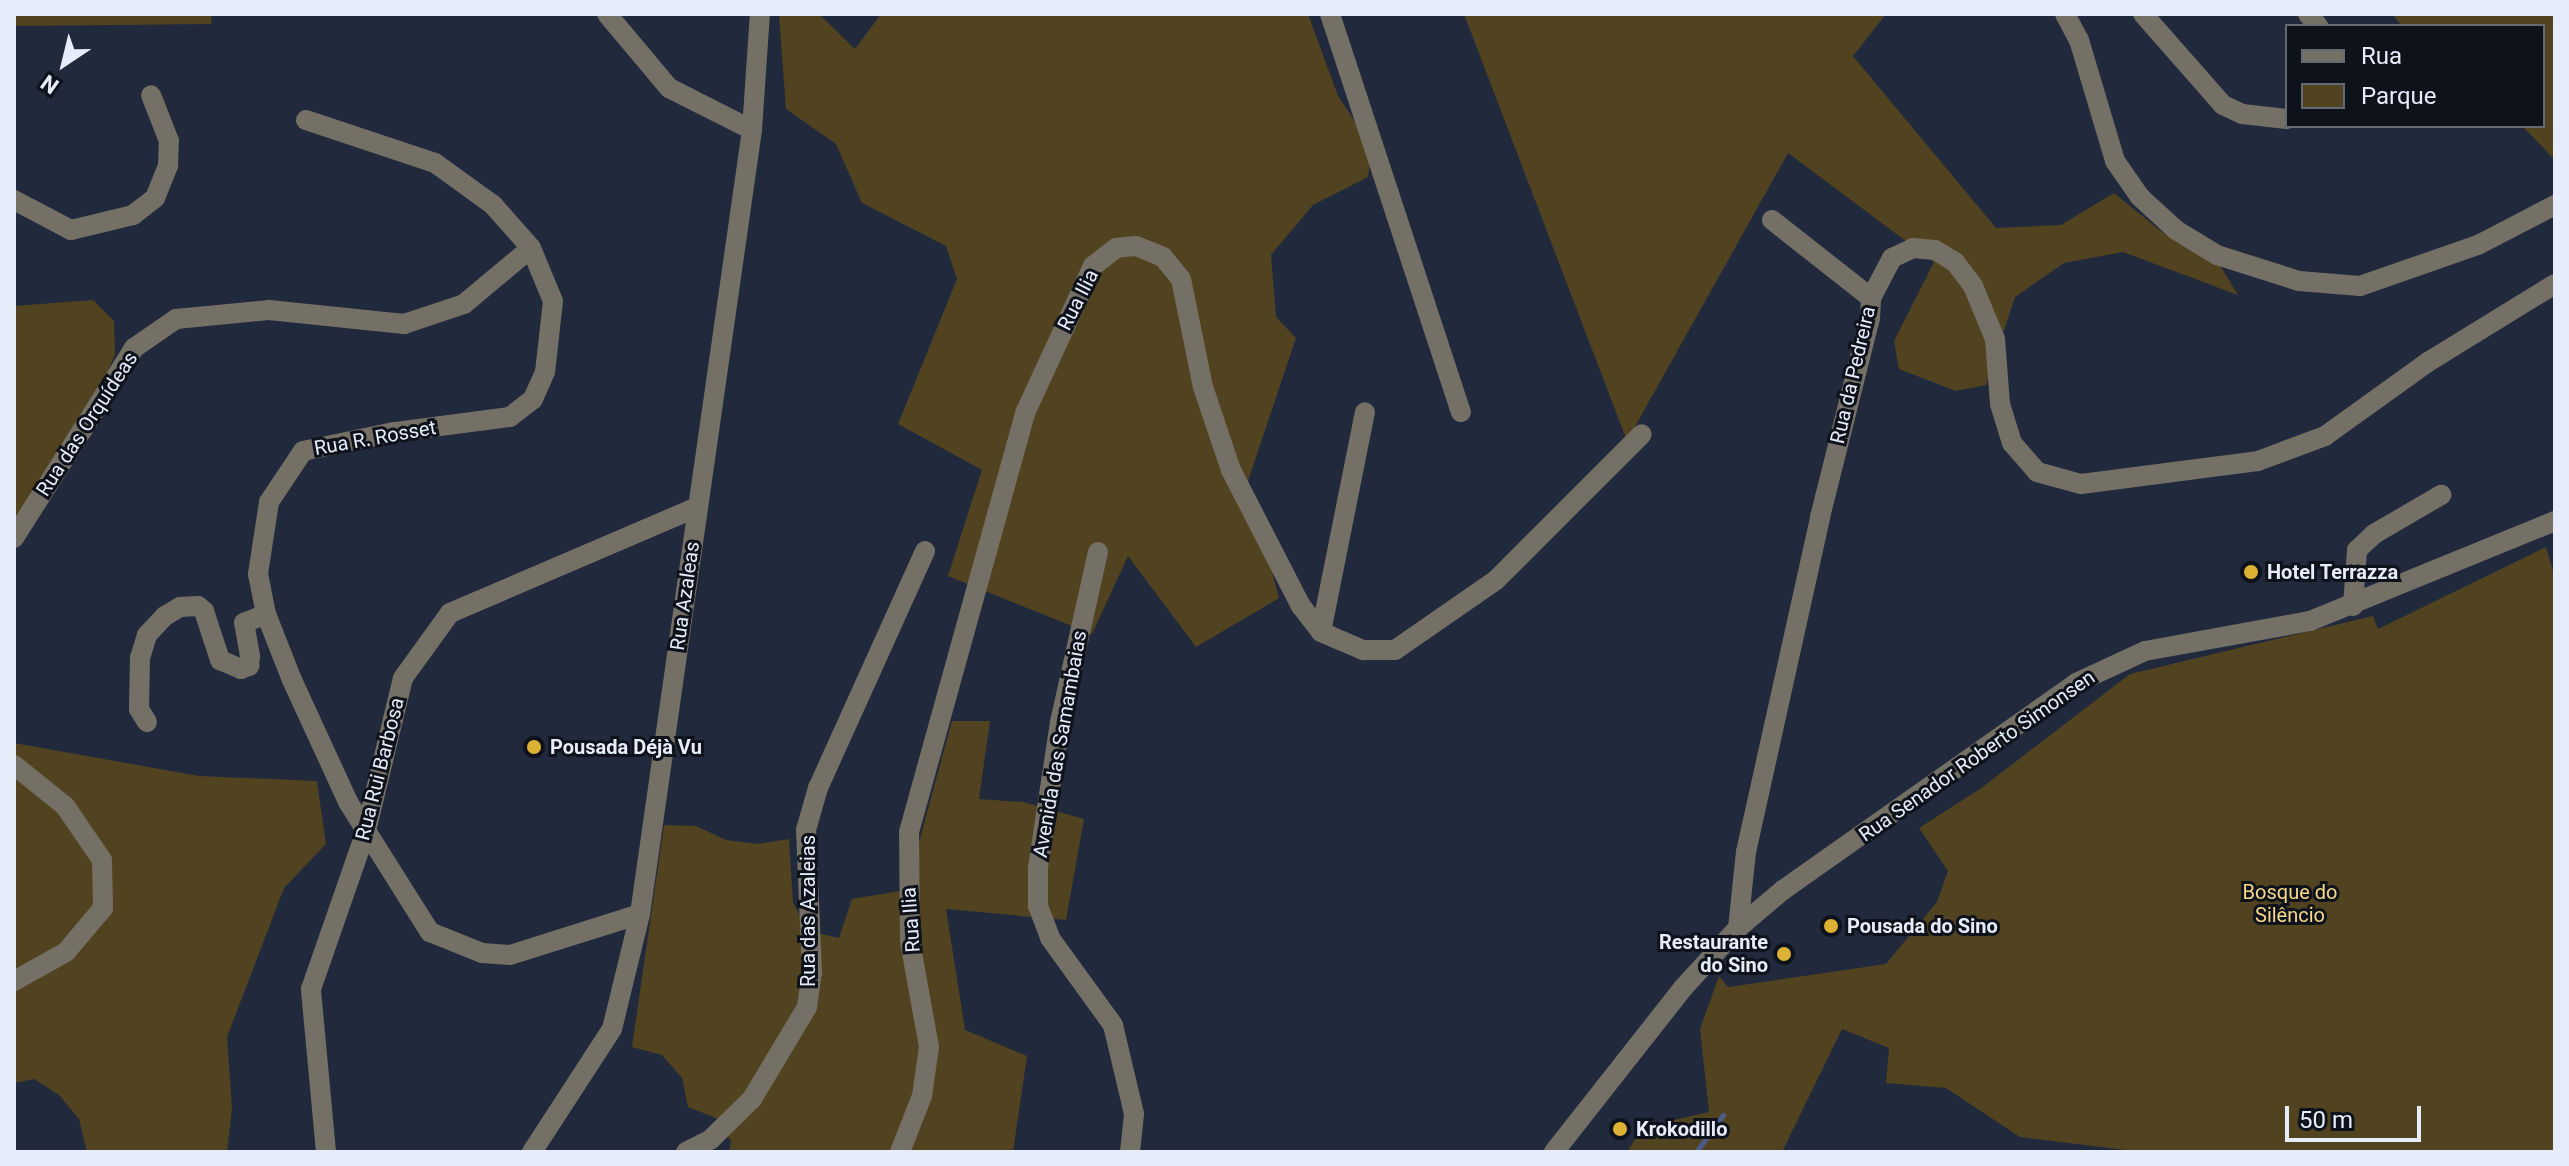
<!DOCTYPE html>
<html>
<head>
<meta charset="utf-8">
<style>
  body { margin:0 }
  #map { position:relative; width:2569px; height:1166px; overflow:hidden; background:#21293d; font-family:Roboto,sans-serif }
  div>[style] { position:absolute }
  .green>* { inset:0; background:#51431f }
  .stream>* { height:5px; margin:-2.5px; padding:0 2.5px; transform-origin:2.5px; border-radius:2.5px; background:#4b5b88 }
  .minor>* { height:20px; margin:-10px; padding:0 10px; transform-origin:10px; border-radius:10px; background:#747065 }
  .dots>* { width:22px; height:22px; translate:-50% -50%; box-sizing:border-box; border:4px solid #0e121b; border-radius:50% }
  span { translate:-50% -50%; white-space:nowrap; text-align:center; line-height:1.15; -webkit-text-stroke:6px #0e121b; paint-order:stroke }
  .street-label { font-size:20px; color:#e6ecfa }
  .poi-label { font-size:20px; color:#e6ecfa; font-weight:700 }
  .left { translate:0 -50%; text-align:left }
  .right { translate:-100% -50%; text-align:right }
  .park-label { font-size:20px; color:#f8d888 }
  .frame { position:absolute; inset:0; border:16px solid #e6ecfa; pointer-events:none }
  .legend { position:absolute; left:2285px; top:24px; width:260px; height:104px; box-sizing:border-box; background:#0e121b; border:2px solid #646974; margin:0; padding:10px 14px; list-style:none; font-size:24px; color:#e6ecfa }
  .legend li { display:flex; align-items:center; gap:16px; height:40px }
  .legend b { width:40px; border:2px solid #646974 }
  .north { position:absolute; left:24px; top:24px; width:80px; height:80px; -webkit-text-stroke:6px #0e121b; paint-order:stroke; rotate:215deg; font-size:22px; font-weight:700; line-height:32px; text-align:center; color:#e6ecfa }
  .north::after { content:''; display:block; margin:auto; width:28px; height:36px; background:#e6ecfa; clip-path:polygon(50% 0,100% 100%,50% 72%,0 100%) }
  .scale { position:absolute; left:2285px; top:1106px; width:136px; height:36px; box-sizing:border-box; border:4px solid #e6ecfa; border-top:0; padding-left:10px; font-size:24px; line-height:28px; white-space:nowrap; color:#e6ecfa; -webkit-text-stroke:6px #0e121b; paint-order:stroke }
</style>
</head>
<body>
<div id="map">
  <div class="green">
    <i style="clip-path:polygon(14px 14px,212px 14px,211px 24px,14px 26px)"></i>
    <i style="clip-path:polygon(819px 14px,855px 49px,881px 14px,1308px 14px,1338px 96px,1372px 147px,1368px 177px,1313px 205px,1271px 255px,1276px 317px,1296px 338px,1248px 481px,1279px 598px,1196px 647px,1128px 556px,1092px 634px,948px 576px,982px 470px,898px 424px,957px 279px,946px 246px,862px 203px,836px 144px,786px 109px,779px 15px)"></i>
    <i style="clip-path:polygon(1464px 14px,1886px 14px,1853px 56px,1996px 228px,2061px 225px,2114px 193px,2162px 232px,2216px 259px,2238px 295px,2123px 252px,2064px 263px,2015px 297px,1986px 385px,1956px 391px,1899px 369px,1894px 341px,1934px 262px,1788px 153px,1627px 441px)"></i>
    <i style="clip-path:polygon(2392px 14px,2555px 14px,2555px 160px,2522px 126px,2543px 126px,2543px 26px,2402px 26px)"></i>
    <i style="clip-path:polygon(93px 300px,114px 321px,115px 354px,104px 382px,14px 531px,14px 306px)"></i>
    <i style="clip-path:polygon(2546px 547px,2555px 578px,2555px 1152px,2142px 1152px,2020px 1137px,1946px 1088px,1886px 1083px,1889px 1048px,1842px 1029px,1782px 1152px,1627px 1152px,1643px 1127px,1709px 1112px,1700px 1029px,1719px 976px,1728px 987px,1886px 964px,1937px 902px,1948px 871px,1919px 828px,1980px 789px,2130px 674px,2373px 616px,2378px 629px)"></i>
    <i style="clip-path:polygon(952px 721px,990px 721px,979px 799px,1023px 802px,1084px 819px,1066px 920px,946px 909px,965px 1030px,1027px 1056px,1013px 1152px,729px 1152px,731px 1141px,716px 1118px,688px 1107px,682px 1078px,662px 1055px,632px 1047px,664px 825px,696px 826px,726px 840px,758px 844px,789px 839px,793px 903px,808px 931px,839px 938px,852px 899px,906px 890px)"></i>
    <i style="clip-path:polygon(14px 743px,199px 776px,317px 781px,326px 844px,284px 888px,227px 1037px,232px 1108px,227px 1152px,87px 1152px,79px 1119px,59px 1095px,34px 1079px,14px 1083px)"></i>
  </div>
  <div class="stream">
    <i style="left:1696px;top:1152px;width:46px;rotate:-53.9deg"></i>
  </div>
  <div class="minor">
    <i style="left:607px;top:14px;width:97px;rotate:50deg"></i>
    <i style="left:669px;top:88px;width:93px;rotate:26.8deg"></i>
    <i style="left:1330px;top:14px;width:419px;rotate:71.8deg"></i>
    <i style="left:2065px;top:14px;width:30px;rotate:62deg"></i>
    <i style="left:2079px;top:40px;width:126px;rotate:73.4deg"></i>
    <i style="left:2115px;top:161px;width:44px;rotate:55.2deg"></i>
    <i style="left:2140px;top:197px;width:49px;rotate:42.5deg"></i>
    <i style="left:2176px;top:230px;width:48px;rotate:31.4deg"></i>
    <i style="left:2217px;top:255px;width:86px;rotate:17.6deg"></i>
    <i style="left:2299px;top:281px;width:61px;rotate:4.7deg"></i>
    <i style="left:2360px;top:286px;width:125px;rotate:-19.2deg"></i>
    <i style="left:2478px;top:245px;width:87px;rotate:-27.5deg"></i>
    <i style="left:2143px;top:14px;width:121px;rotate:48.7deg"></i>
    <i style="left:2223px;top:105px;width:21px;rotate:25deg"></i>
    <i style="left:2242px;top:114px;width:45px;rotate:6.3deg"></i>
    <i style="left:2308px;top:14px;width:16px;rotate:50deg"></i>
    <i style="left:306px;top:120px;width:136px;rotate:18.4deg"></i>
    <i style="left:435px;top:163px;width:72px;rotate:35.9deg"></i>
    <i style="left:493px;top:205px;width:57px;rotate:48.5deg"></i>
    <i style="left:531px;top:248px;width:57px;rotate:67.5deg"></i>
    <i style="left:553px;top:301px;width:71px;rotate:96.4deg"></i>
    <i style="left:545px;top:372px;width:30px;rotate:114deg"></i>
    <i style="left:533px;top:399px;width:29px;rotate:142deg"></i>
    <i style="left:510px;top:417px;width:117px;rotate:172.6deg"></i>
    <i style="left:394px;top:432px;width:93px;rotate:168.2deg"></i>
    <i style="left:303px;top:451px;width:61px;rotate:123.7deg"></i>
    <i style="left:269px;top:502px;width:73px;rotate:98.7deg"></i>
    <i style="left:258px;top:574px;width:41px;rotate:78.7deg"></i>
    <i style="left:266px;top:614px;width:71px;rotate:68.5deg"></i>
    <i style="left:292px;top:680px;width:134px;rotate:65.3deg"></i>
    <i style="left:348px;top:802px;width:154px;rotate:57.8deg"></i>
    <i style="left:430px;top:932px;width:56px;rotate:22deg"></i>
    <i style="left:482px;top:953px;width:28px;rotate:4deg"></i>
    <i style="left:510px;top:955px;width:136px;rotate:-17.5deg"></i>
    <i style="left:14px;top:200px;width:64px;rotate:27.8deg"></i>
    <i style="left:71px;top:230px;width:64px;rotate:-13.6deg"></i>
    <i style="left:133px;top:215px;width:28px;rotate:-38deg"></i>
    <i style="left:155px;top:198px;width:35px;rotate:-68deg"></i>
    <i style="left:168px;top:166px;width:25px;rotate:-88deg"></i>
    <i style="left:169px;top:141px;width:49px;rotate:-111.4deg"></i>
    <i style="left:1772px;top:220px;width:126px;rotate:38.2deg"></i>
    <i style="left:14px;top:538px;width:225px;rotate:-57.7deg"></i>
    <i style="left:134px;top:348px;width:51px;rotate:-34.6deg"></i>
    <i style="left:176px;top:319px;width:93px;rotate:-5.5deg"></i>
    <i style="left:269px;top:310px;width:136px;rotate:5.9deg"></i>
    <i style="left:404px;top:324px;width:63px;rotate:-18.4deg"></i>
    <i style="left:464px;top:304px;width:87px;rotate:-39.9deg"></i>
    <i style="left:1098px;top:552px;width:174px;rotate:102.6deg"></i>
    <i style="left:1060px;top:722px;width:148px;rotate:98.6deg"></i>
    <i style="left:1038px;top:868px;width:38px;rotate:90deg"></i>
    <i style="left:1038px;top:906px;width:34px;rotate:69deg"></i>
    <i style="left:1050px;top:938px;width:107px;rotate:54.1deg"></i>
    <i style="left:1113px;top:1025px;width:91px;rotate:76.7deg"></i>
    <i style="left:1134px;top:1114px;width:38px;rotate:96deg"></i>
    <i style="left:2353px;top:606px;width:56px;rotate:-85.9deg"></i>
    <i style="left:2357px;top:550px;width:23px;rotate:-43deg"></i>
    <i style="left:2374px;top:534px;width:78px;rotate:-30.2deg"></i>
    <i style="left:1321px;top:632px;width:224px;rotate:-78.7deg"></i>
    <i style="left:147px;top:722px;width:15px;rotate:-122deg"></i>
    <i style="left:139px;top:709px;width:51px;rotate:-88.9deg"></i>
    <i style="left:140px;top:658px;width:24px;rotate:-73deg"></i>
    <i style="left:147px;top:635px;width:26px;rotate:-47deg"></i>
    <i style="left:165px;top:616px;width:17px;rotate:-31deg"></i>
    <i style="left:180px;top:607px;width:18px;rotate:-3deg"></i>
    <i style="left:198px;top:606px;width:8px;rotate:40deg"></i>
    <i style="left:204px;top:611px;width:52px;rotate:71.9deg"></i>
    <i style="left:220px;top:660px;width:23px;rotate:23deg"></i>
    <i style="left:241px;top:669px;width:9px;rotate:-21deg"></i>
    <i style="left:249px;top:666px;width:10px;rotate:-84deg"></i>
    <i style="left:250px;top:656px;width:34px;rotate:-100deg"></i>
    <i style="left:244px;top:623px;width:24px;rotate:-22deg"></i>
    <i style="left:14px;top:765px;width:65px;rotate:38.8deg"></i>
    <i style="left:65px;top:806px;width:65px;rotate:55.6deg"></i>
    <i style="left:102px;top:860px;width:48px;rotate:88.8deg"></i>
    <i style="left:103px;top:908px;width:57px;rotate:130.1deg"></i>
    <i style="left:66px;top:952px;width:60px;rotate:150.9deg"></i>
    <i style="left:1738px;top:928px;width:76px;rotate:-84deg"></i>
    <i style="left:1746px;top:852px;width:343px;rotate:-77.5deg"></i>
    <i style="left:1820px;top:517px;width:205px;rotate:-75.9deg"></i>
    <i style="left:1870px;top:318px;width:20px;rotate:-87deg"></i>
    <i style="left:1871px;top:298px;width:45px;rotate:-62.3deg"></i>
    <i style="left:1892px;top:258px;width:23px;rotate:-25deg"></i>
    <i style="left:1913px;top:248px;width:22px;rotate:5deg"></i>
    <i style="left:1935px;top:250px;width:23px;rotate:31deg"></i>
    <i style="left:1955px;top:262px;width:30px;rotate:53deg"></i>
    <i style="left:1973px;top:286px;width:57px;rotate:67.5deg"></i>
    <i style="left:1995px;top:339px;width:65px;rotate:85.6deg"></i>
    <i style="left:2000px;top:404px;width:41px;rotate:72.9deg"></i>
    <i style="left:2012px;top:443px;width:38px;rotate:49deg"></i>
    <i style="left:2037px;top:472px;width:46px;rotate:15.3deg"></i>
    <i style="left:2081px;top:484px;width:178px;rotate:-7.4deg"></i>
    <i style="left:2258px;top:461px;width:72px;rotate:-20.5deg"></i>
    <i style="left:2325px;top:436px;width:127px;rotate:-35.7deg"></i>
    <i style="left:2428px;top:362px;width:149px;rotate:-31.6deg"></i>
    <i style="left:326px;top:1152px;width:164px;rotate:-95.3deg"></i>
    <i style="left:311px;top:989px;width:167px;rotate:-70.8deg"></i>
    <i style="left:366px;top:831px;width:157px;rotate:-76.4deg"></i>
    <i style="left:403px;top:678px;width:80px;rotate:-54.1deg"></i>
    <i style="left:450px;top:613px;width:269px;rotate:-23.2deg"></i>
    <i style="left:532px;top:1152px;width:147px;rotate:-57deg"></i>
    <i style="left:612px;top:1029px;width:118px;rotate:-76.3deg"></i>
    <i style="left:640px;top:914px;width:792px;rotate:-81.87deg"></i>
    <i style="left:752px;top:130px;width:116px;rotate:-86.1deg"></i>
    <i style="left:686px;top:1152px;width:28px;rotate:-27deg"></i>
    <i style="left:711px;top:1139px;width:57px;rotate:-44.3deg"></i>
    <i style="left:752px;top:1099px;width:107px;rotate:-59.1deg"></i>
    <i style="left:807px;top:1007px;width:34px;rotate:-82deg"></i>
    <i style="left:812px;top:973px;width:143px;rotate:-92.4deg"></i>
    <i style="left:806px;top:830px;width:44px;rotate:-74.1deg"></i>
    <i style="left:818px;top:788px;width:260px;rotate:-65.7deg"></i>
    <i style="left:900px;top:1152px;width:60px;rotate:-68.6deg"></i>
    <i style="left:922px;top:1096px;width:49px;rotate:-81.9deg"></i>
    <i style="left:929px;top:1047px;width:108px;rotate:-100.2deg"></i>
    <i style="left:910px;top:941px;width:109px;rotate:-90.5deg"></i>
    <i style="left:909px;top:832px;width:435px;rotate:-74.5deg"></i>
    <i style="left:1025px;top:413px;width:162px;rotate:-65.2deg"></i>
    <i style="left:1093px;top:266px;width:29px;rotate:-38deg"></i>
    <i style="left:1116px;top:248px;width:20px;rotate:-6deg"></i>
    <i style="left:1136px;top:246px;width:29px;rotate:22deg"></i>
    <i style="left:1163px;top:257px;width:28px;rotate:51deg"></i>
    <i style="left:1181px;top:279px;width:110px;rotate:78.5deg"></i>
    <i style="left:1203px;top:387px;width:88px;rotate:71.4deg"></i>
    <i style="left:1231px;top:470px;width:153px;rotate:62.8deg"></i>
    <i style="left:1301px;top:606px;width:33px;rotate:52deg"></i>
    <i style="left:1321px;top:632px;width:46px;rotate:23.2deg"></i>
    <i style="left:1363px;top:650px;width:32px"></i>
    <i style="left:1395px;top:650px;width:123px;rotate:-34.7deg"></i>
    <i style="left:1496px;top:580px;width:206px;rotate:-45deg"></i>
    <i style="left:1554px;top:1152px;width:209px;rotate:-51.8deg"></i>
    <i style="left:1683px;top:988px;width:81px;rotate:-47.5deg"></i>
    <i style="left:1738px;top:928px;width:59px;rotate:-40.2deg"></i>
    <i style="left:1783px;top:890px;width:359px;rotate:-35.2deg"></i>
    <i style="left:2076px;top:683px;width:76px;rotate:-24.9deg"></i>
    <i style="left:2145px;top:651px;width:168px;rotate:-10.3deg"></i>
    <i style="left:2310px;top:621px;width:265px;rotate:-22.2deg"></i>
  </div>
  <div class="dots">
    <i style="left:2251px;top:572px;background:#ddb133"></i>
    <i style="left:534px;top:747px;background:#ddb133"></i>
    <i style="left:1831px;top:926px;background:#ddb133"></i>
    <i style="left:1784px;top:954px;background:#ddb133"></i>
    <i style="left:1620px;top:1129px;background:#ddb133"></i>
  </div>
  <div class="street-label">
    <span style="left:1078px;top:300px;rotate:-63deg">Rua Ilia</span>
    <span style="left:1853px;top:375px;rotate:-77deg">Rua da Pedreira</span>
    <span style="left:87px;top:424px;rotate:-57deg">Rua das Orquídeas</span>
    <span style="left:375px;top:438px;rotate:-10deg">Rua R. Rosset</span>
    <span style="left:685px;top:596px;rotate:-82deg">Rua Azaleas</span>
    <span style="left:1060px;top:744px;rotate:-80deg">Avenida das Samambaias</span>
    <span style="left:1977px;top:756px;rotate:-35deg">Rua Senador Roberto Simonsen</span>
    <span style="left:380px;top:769px;rotate:-76deg">Rua Rui Barbosa</span>
    <span style="left:808px;top:911px;rotate:-90deg">Rua das Azaleias</span>
    <span style="left:911px;top:920px;rotate:-94deg">Rua Ilia</span>
  </div>
  <div class="poi-label">
    <span class="left" style="left:2267px;top:572px">Hotel Terrazza</span>
    <span class="left" style="left:550px;top:747px">Pousada Déjà Vu</span>
    <span class="left" style="left:1847px;top:926px">Pousada do Sino</span>
    <span class="right" style="left:1768px;top:954px">Restaurante<br>do Sino</span>
    <span class="left" style="left:1636px;top:1129px">Krokodillo</span>
  </div>
  <div class="park-label">
    <span style="left:2290px;top:904px">Bosque do<br>Silêncio</span>
  </div>
  <div class="frame"></div>
  <ul class="legend">
  <li><b style="height:10px;background:#747065"></b>Rua</li>
  <li><b style="height:22px;background:#51431f"></b>Parque</li>
  </ul>
  <div class="north">N</div>
  <div class="scale">50 m</div>
</div>
</body>
</html>
